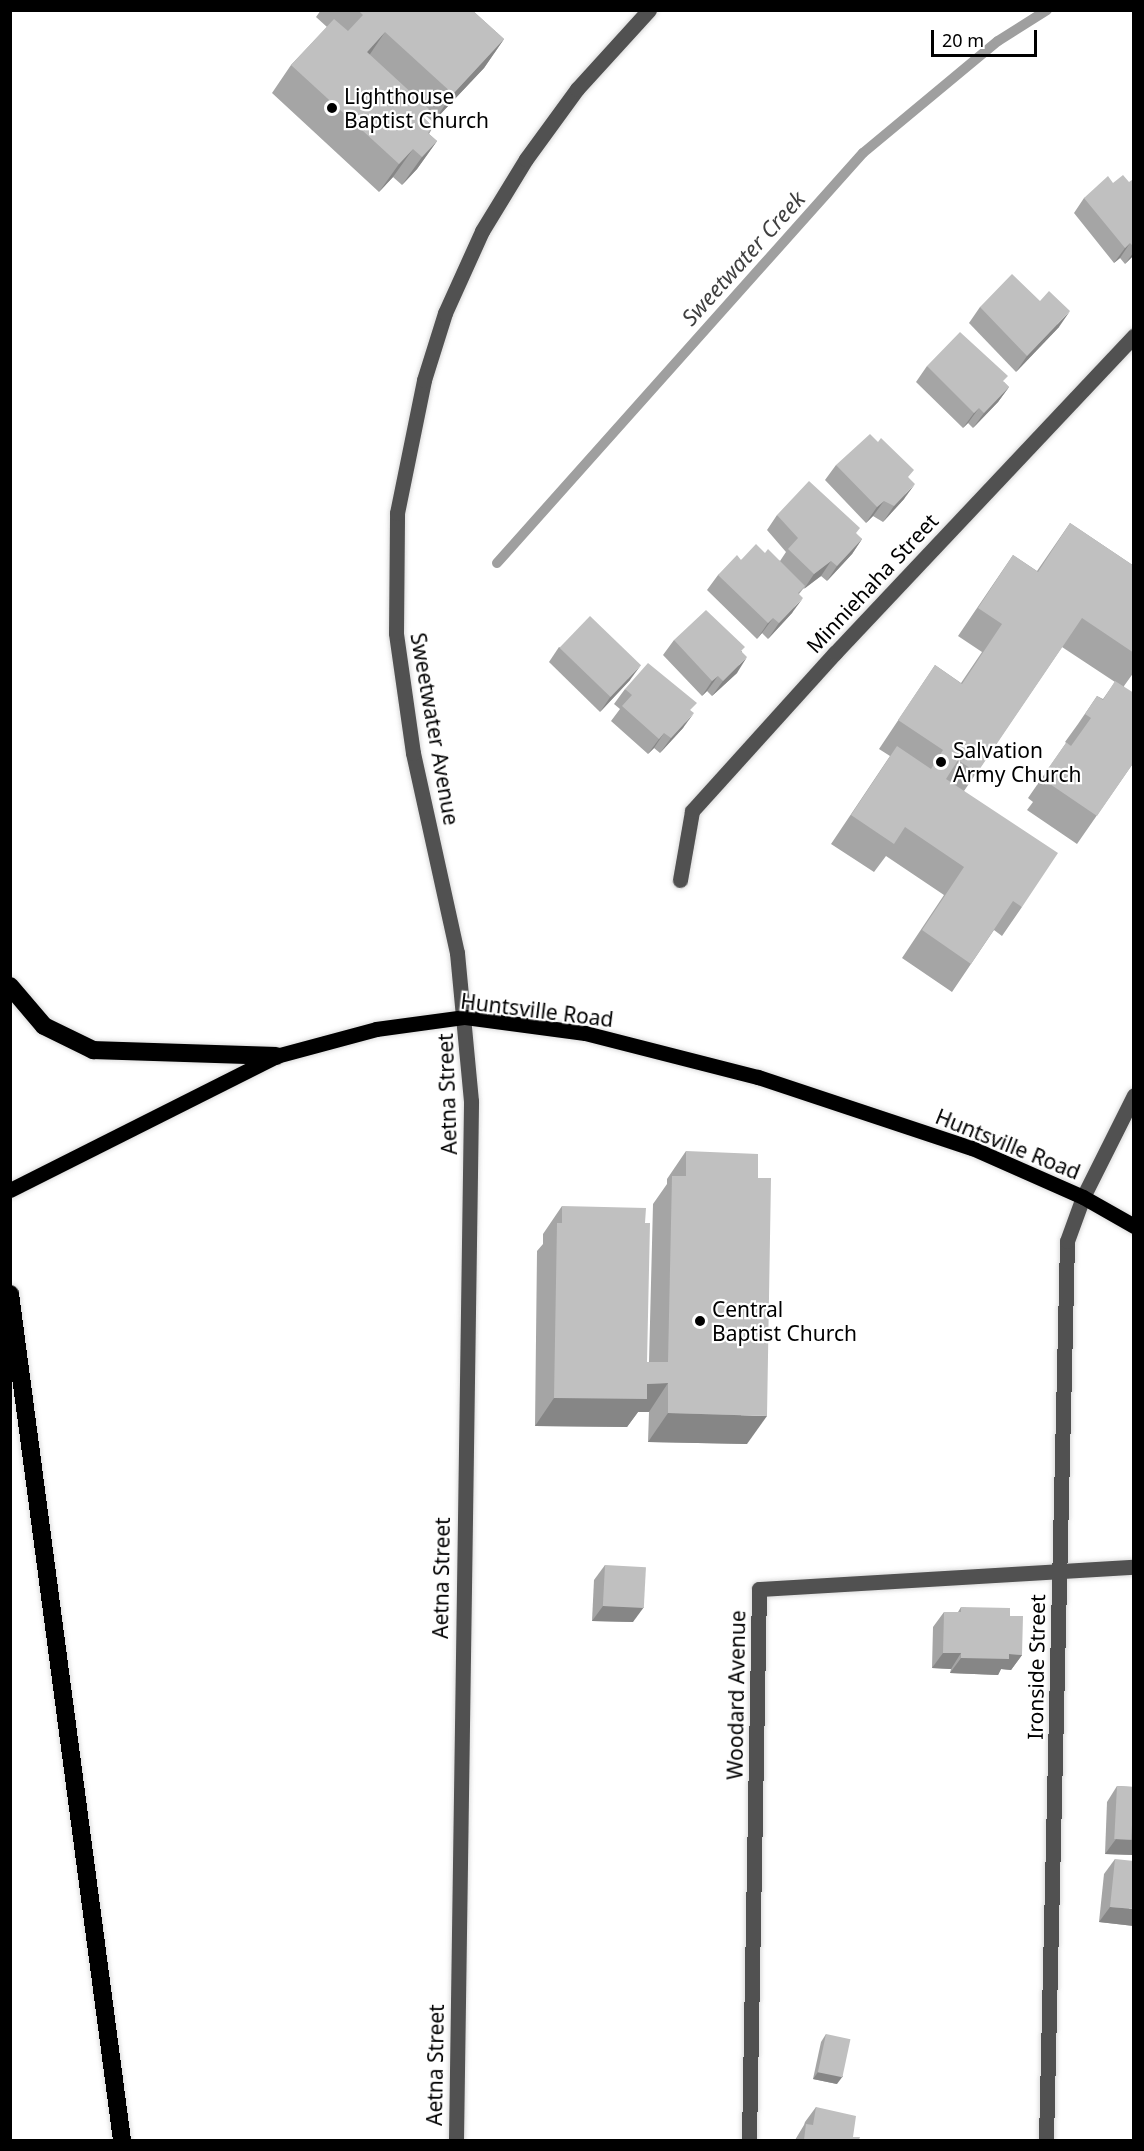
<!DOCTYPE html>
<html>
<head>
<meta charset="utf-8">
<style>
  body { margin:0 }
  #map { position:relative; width:1144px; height:2151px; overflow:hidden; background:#fff; font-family:"Noto Sans",sans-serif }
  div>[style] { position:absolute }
  .stream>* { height:10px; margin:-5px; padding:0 5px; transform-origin:5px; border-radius:5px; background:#9f9f9f }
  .roads { filter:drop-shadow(0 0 2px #dbdbdb) drop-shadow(0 0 2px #dbdbdb) }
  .minor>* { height:15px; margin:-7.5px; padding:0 7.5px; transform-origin:7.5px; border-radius:7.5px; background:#515151 }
  .major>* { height:15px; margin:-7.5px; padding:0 7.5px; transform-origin:7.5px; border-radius:7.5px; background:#000 }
  .highway>* { height:18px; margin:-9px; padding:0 9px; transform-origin:9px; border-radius:9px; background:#000 }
  .wall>* { inset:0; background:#a5a5a5 }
  .shaded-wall>* { inset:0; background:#868686 }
  .building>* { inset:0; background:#c0c0c0; transform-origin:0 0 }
  .dots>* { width:16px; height:16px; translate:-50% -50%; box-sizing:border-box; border:3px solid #fff; border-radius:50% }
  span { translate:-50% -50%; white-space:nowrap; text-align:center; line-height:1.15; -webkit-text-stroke:4.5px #fff; paint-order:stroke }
  .poi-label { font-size:21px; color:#000 }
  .left { translate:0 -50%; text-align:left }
  .street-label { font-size:21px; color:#000 }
  .water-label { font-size:22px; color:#404040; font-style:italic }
  .frame { position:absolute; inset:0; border:12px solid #000; pointer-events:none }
  .scale { position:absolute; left:931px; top:30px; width:106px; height:27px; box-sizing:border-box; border:3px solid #000; border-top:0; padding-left:8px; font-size:18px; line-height:21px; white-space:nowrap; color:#000; -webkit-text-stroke:4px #fff; paint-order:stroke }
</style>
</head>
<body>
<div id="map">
  <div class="stream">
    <i style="left:497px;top:563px;width:550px;rotate:-48.25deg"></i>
    <i style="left:863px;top:153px;width:175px;rotate:-39.7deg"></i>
    <i style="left:998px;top:41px;width:58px;rotate:-32.3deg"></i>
  </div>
  <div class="roads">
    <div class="minor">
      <i style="left:680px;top:880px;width:70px;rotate:-80.1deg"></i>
      <i style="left:692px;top:811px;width:213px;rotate:-47.9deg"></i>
      <i style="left:835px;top:653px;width:436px;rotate:-46.7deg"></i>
      <i style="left:456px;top:2140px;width:1039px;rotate:-89.17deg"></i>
      <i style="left:471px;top:1101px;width:149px;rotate:-95.4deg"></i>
      <i style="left:457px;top:953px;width:205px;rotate:-102.4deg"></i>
      <i style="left:413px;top:753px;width:121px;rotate:-98.1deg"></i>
      <i style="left:396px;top:633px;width:120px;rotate:-89.5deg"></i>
      <i style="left:397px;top:513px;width:136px;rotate:-78.5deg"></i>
      <i style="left:424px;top:380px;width:70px;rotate:-72.6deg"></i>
      <i style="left:445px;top:313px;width:90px;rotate:-65.7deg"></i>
      <i style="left:482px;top:231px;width:84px;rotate:-58.6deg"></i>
      <i style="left:526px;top:159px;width:87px;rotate:-53.9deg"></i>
      <i style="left:577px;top:89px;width:107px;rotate:-47.7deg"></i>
      <i style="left:749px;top:2140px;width:551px;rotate:-88.96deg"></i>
      <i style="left:759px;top:1589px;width:376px;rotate:-3.4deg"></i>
      <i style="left:1046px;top:2140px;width:899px;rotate:-88.66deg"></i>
      <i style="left:1067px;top:1241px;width:47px;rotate:-70deg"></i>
      <i style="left:1083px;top:1197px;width:114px;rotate:-63.4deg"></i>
    </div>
    <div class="major">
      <i style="left:10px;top:1190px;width:298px;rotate:-26.7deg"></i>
      <i style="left:276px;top:1056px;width:104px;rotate:-15.1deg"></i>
      <i style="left:376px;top:1029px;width:90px;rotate:-7.7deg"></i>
      <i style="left:465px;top:1017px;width:121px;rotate:7.6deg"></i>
      <i style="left:585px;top:1033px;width:179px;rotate:14.3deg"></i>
      <i style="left:758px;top:1077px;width:225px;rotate:18.4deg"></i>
      <i style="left:972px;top:1148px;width:121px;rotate:23.8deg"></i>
      <i style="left:1083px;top:1197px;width:59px;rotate:29.6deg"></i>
    </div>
    <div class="highway">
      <i style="left:10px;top:986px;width:52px;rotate:49.6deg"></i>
      <i style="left:44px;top:1026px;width:55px;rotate:26.1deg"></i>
      <i style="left:93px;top:1050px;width:183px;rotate:1.9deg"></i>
      <i style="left:10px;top:1294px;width:853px;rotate:82.46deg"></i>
    </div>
  </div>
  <div class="wall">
    <i style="clip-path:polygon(321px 10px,472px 10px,504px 39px,484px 68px,433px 122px,425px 115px,423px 117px,433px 127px,429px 134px,437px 141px,417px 169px,402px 185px,393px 177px,379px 192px,272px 93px,291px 65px,327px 27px,316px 17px)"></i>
    <i style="clip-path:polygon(1134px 182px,1134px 255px,1125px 264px,1120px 258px,1114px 263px,1074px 213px,1084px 198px,1113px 183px)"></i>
    <i style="clip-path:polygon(1040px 301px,1059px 327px,1016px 372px,969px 323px,980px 307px)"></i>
    <i style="clip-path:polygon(927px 366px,1004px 382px,1009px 387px,998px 402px,973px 428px,968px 423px,963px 428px,916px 382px)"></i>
    <i style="clip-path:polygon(836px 465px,909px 478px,904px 499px,883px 522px,873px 516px,866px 523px,825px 480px)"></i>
    <i style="clip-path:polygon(777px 515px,856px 534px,862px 539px,852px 554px,827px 581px,821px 576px,803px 589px,799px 594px,792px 613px,768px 639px,762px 633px,757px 639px,707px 590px,718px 575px,741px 560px,765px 553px,780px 561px,786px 552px,767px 530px)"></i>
    <i style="clip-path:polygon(1070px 523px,1134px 566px,1134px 672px,1124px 686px,1134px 762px,1077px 844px,1027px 810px,1033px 802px,1028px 798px,1066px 743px,1071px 746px,1065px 742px,1078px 724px,1097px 696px,1103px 699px,1115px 682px,1062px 647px,964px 791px,1022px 907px,1002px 936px,994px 930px,952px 992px,902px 958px,944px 895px,886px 856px,874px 872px,831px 844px,890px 756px,879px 749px,935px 665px,961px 683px,982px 652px,958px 636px,1013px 555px,1037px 571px)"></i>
    <i style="clip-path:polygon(674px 640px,742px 651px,737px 673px,712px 696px,707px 691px,702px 696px,663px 655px)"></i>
    <i style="clip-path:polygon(559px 647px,630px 680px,600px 712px,549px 662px)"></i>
    <i style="clip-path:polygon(625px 689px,691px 711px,683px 728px,660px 753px,654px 748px,648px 754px,611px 721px,620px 709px,614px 704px)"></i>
    <i style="clip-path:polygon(686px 1151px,747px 1444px,648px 1442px,649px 1412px,638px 1412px,627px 1427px,535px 1426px,537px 1251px,543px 1244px,543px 1234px,562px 1206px,647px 1362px,649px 1362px,653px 1204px,667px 1184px,667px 1179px)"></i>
    <i style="clip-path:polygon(605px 1565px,633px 1622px,592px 1621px,594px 1580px)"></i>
    <i style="clip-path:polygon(961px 1607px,1010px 1616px,1022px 1655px,1011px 1670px,1001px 1669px,998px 1675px,950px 1673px,951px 1669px,932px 1668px,933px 1627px,944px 1612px,958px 1612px)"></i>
    <i style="clip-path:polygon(1117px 1786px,1134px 1787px,1134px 1855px,1105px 1854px,1107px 1802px)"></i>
    <i style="clip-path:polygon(1115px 1859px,1134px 1926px,1099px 1922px,1104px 1874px)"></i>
    <i style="clip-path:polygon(826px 2034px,837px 2084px,813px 2079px,821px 2042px)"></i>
    <i style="clip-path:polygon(816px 2107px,853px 2137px,859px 2140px,795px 2140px,804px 2125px,805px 2122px)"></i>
  </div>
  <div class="shaded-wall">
    <i style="clip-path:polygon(385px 32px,366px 60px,367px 52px)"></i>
    <i style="clip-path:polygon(504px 39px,484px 68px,433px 122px,453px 94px)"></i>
    <i style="clip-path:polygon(437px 141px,417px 169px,402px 185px,422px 157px)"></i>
    <i style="clip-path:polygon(413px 149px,393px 177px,379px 192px,399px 164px)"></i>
    <i style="clip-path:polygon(1130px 243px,1120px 258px,1114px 263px,1125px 248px)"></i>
    <i style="clip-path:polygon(1134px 252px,1134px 255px,1125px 264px)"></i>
    <i style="clip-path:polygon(1070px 311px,1059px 327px,1016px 372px,1027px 356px)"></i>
    <i style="clip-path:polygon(1009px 387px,998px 402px,973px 428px,984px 413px)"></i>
    <i style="clip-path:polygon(979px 408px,968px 423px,963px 428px,974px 413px)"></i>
    <i style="clip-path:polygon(915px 484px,904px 499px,883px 522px,894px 506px)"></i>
    <i style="clip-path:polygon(884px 501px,873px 516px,866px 523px,877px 507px)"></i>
    <i style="clip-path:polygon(862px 539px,852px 554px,827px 581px,837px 566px)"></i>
    <i style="clip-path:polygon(831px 561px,821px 576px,804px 589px,814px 574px)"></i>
    <i style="clip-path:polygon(803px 598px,792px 613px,768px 639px,779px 623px)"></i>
    <i style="clip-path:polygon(773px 618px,762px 633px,757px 639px,768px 623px)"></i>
    <i style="clip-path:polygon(747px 657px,737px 673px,712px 696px,723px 681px)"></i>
    <i style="clip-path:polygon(641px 665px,630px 680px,600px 712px,611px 696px)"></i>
    <i style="clip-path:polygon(718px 676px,707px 691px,702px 696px,712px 681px)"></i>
    <i style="clip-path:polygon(694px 713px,683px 728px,660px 753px,671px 738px)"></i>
    <i style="clip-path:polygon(664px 733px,654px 748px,648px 754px,659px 739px)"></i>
    <i style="clip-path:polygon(668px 1383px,649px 1412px,638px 1412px,627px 1427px,535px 1426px,554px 1398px,647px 1384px)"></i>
    <i style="clip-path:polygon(668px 1413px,767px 1416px,747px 1444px,648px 1442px)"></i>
    <i style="clip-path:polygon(603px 1606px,644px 1607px,633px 1622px,592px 1621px)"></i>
    <i style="clip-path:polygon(943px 1653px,961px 1653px,951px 1669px,932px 1668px)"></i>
    <i style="clip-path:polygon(1009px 1654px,1022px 1655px,1011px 1670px,1001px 1669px,998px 1675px,950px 1673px,961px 1658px)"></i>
    <i style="clip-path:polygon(1116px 1839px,1134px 1840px,1134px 1855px,1105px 1854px)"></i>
    <i style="clip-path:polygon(1110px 1907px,1134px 1909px,1134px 1926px,1099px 1922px)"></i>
    <i style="clip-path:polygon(818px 2072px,843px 2076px,837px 2084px,813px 2079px)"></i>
  </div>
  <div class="building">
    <i style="clip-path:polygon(358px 10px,472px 10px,504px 39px,453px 94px,385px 32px,367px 52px,429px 109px,422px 116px,433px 127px,428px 133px,437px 141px,422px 157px,413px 149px,399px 164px,291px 65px,334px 19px,348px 31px,363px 15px)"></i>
    <i style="clip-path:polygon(1123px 175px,1129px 182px,1132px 180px,1134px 182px,1134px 247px,1130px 243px,1125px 248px,1084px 198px,1108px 176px,1113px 183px)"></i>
    <i style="clip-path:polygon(1012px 274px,1040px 301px,1049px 291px,1070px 311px,1027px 356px,980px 307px)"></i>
    <i style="clip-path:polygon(960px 332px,1008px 376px,1003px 381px,1009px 387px,984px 413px,979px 408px,974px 413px,927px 366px)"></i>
    <i style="clip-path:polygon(870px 434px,878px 442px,881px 438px,914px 470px,908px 477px,915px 484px,894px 506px,884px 501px,877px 507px,836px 465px)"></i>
    <i style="clip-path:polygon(809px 481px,860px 528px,856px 533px,862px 539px,837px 566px,831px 561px,814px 574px,788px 549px,798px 538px,777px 515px)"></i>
    <i style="clip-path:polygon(1070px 523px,1134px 566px,1134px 653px,1082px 618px,977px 773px,958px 760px,946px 779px,1058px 853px,1022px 907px,1013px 901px,971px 964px,922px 930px,964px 867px,905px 827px,894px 844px,851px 815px,897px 746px,931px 769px,943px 750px,898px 720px,935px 665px,962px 684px,1002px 624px,978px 608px,1013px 555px,1038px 572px)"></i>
    <i style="clip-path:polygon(756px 544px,765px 553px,768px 549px,805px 586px,798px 593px,803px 598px,779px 623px,773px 618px,768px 623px,718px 575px,737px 555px,741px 560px)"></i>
    <i style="clip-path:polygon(706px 610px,745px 647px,741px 651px,747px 657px,723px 681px,718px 676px,712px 681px,674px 640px)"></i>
    <i style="left:590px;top:616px;width:71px;height:44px;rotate:44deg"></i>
    <i style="clip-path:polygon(648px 663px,697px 703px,690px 710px,694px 713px,671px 738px,664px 733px,659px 739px,622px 706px,632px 695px,625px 689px)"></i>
    <i style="clip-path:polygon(1115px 681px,1134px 693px,1134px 762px,1097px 816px,1047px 782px,1053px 774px,1047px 770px,1066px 743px,1071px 746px,1091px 718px,1085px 714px,1097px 696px,1103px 700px)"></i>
    <i style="clip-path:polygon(686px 1151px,758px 1154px,758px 1178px,771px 1178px,767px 1416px,668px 1413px,668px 1383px,647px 1384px,647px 1399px,554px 1398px,557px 1223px,562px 1223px,562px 1206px,646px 1208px,645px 1223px,650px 1223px,647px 1362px,668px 1362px,672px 1176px,686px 1176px)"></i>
    <i style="left:605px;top:1565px;width:41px;height:41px;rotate:3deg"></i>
    <i style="clip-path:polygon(961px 1607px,1010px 1608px,1010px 1616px,1023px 1616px,1022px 1655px,1009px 1654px,1009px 1659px,961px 1658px,961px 1653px,943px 1653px,944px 1612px,961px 1612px)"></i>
    <i style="left:1117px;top:1786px;width:17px;height:53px;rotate:3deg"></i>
    <i style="clip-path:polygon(1115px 1859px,1134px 1861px,1134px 1909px,1110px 1907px)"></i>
    <i style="left:826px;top:2034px;width:25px;height:39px;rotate:12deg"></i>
    <i style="clip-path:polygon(816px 2107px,856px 2116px,853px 2137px,860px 2137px,859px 2140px,804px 2140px,806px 2124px,813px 2125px)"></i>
  </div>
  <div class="dots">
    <i style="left:332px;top:108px;background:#000"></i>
    <i style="left:941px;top:762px;background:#000"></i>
    <i style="left:700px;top:1321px;background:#000"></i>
  </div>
  <div class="poi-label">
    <span class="left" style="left:344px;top:108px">Lighthouse<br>Baptist Church</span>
    <span class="left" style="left:953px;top:762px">Salvation<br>Army Church</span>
    <span class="left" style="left:712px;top:1321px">Central<br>Baptist Church</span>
  </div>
  <div class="street-label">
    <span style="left:872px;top:583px;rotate:-47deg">Minniehaha Street</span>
    <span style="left:435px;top:729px;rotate:80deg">Sweetwater Avenue</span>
    <span style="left:537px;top:1010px;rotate:7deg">Huntsville Road</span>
    <span style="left:447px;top:1094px;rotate:-92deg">Aetna Street</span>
    <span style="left:1008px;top:1144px;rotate:22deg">Huntsville Road</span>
    <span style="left:441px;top:1578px;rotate:-89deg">Aetna Street</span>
    <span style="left:1036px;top:1667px;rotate:-89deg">Ironside Street</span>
    <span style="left:736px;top:1695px;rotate:-89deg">Woodard Avenue</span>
    <span style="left:435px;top:2065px;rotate:-89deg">Aetna Street</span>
  </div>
  <div class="water-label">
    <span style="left:743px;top:258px;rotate:-48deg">Sweetwater Creek</span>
  </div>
  <div class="frame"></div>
  <div class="scale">20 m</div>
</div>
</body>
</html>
